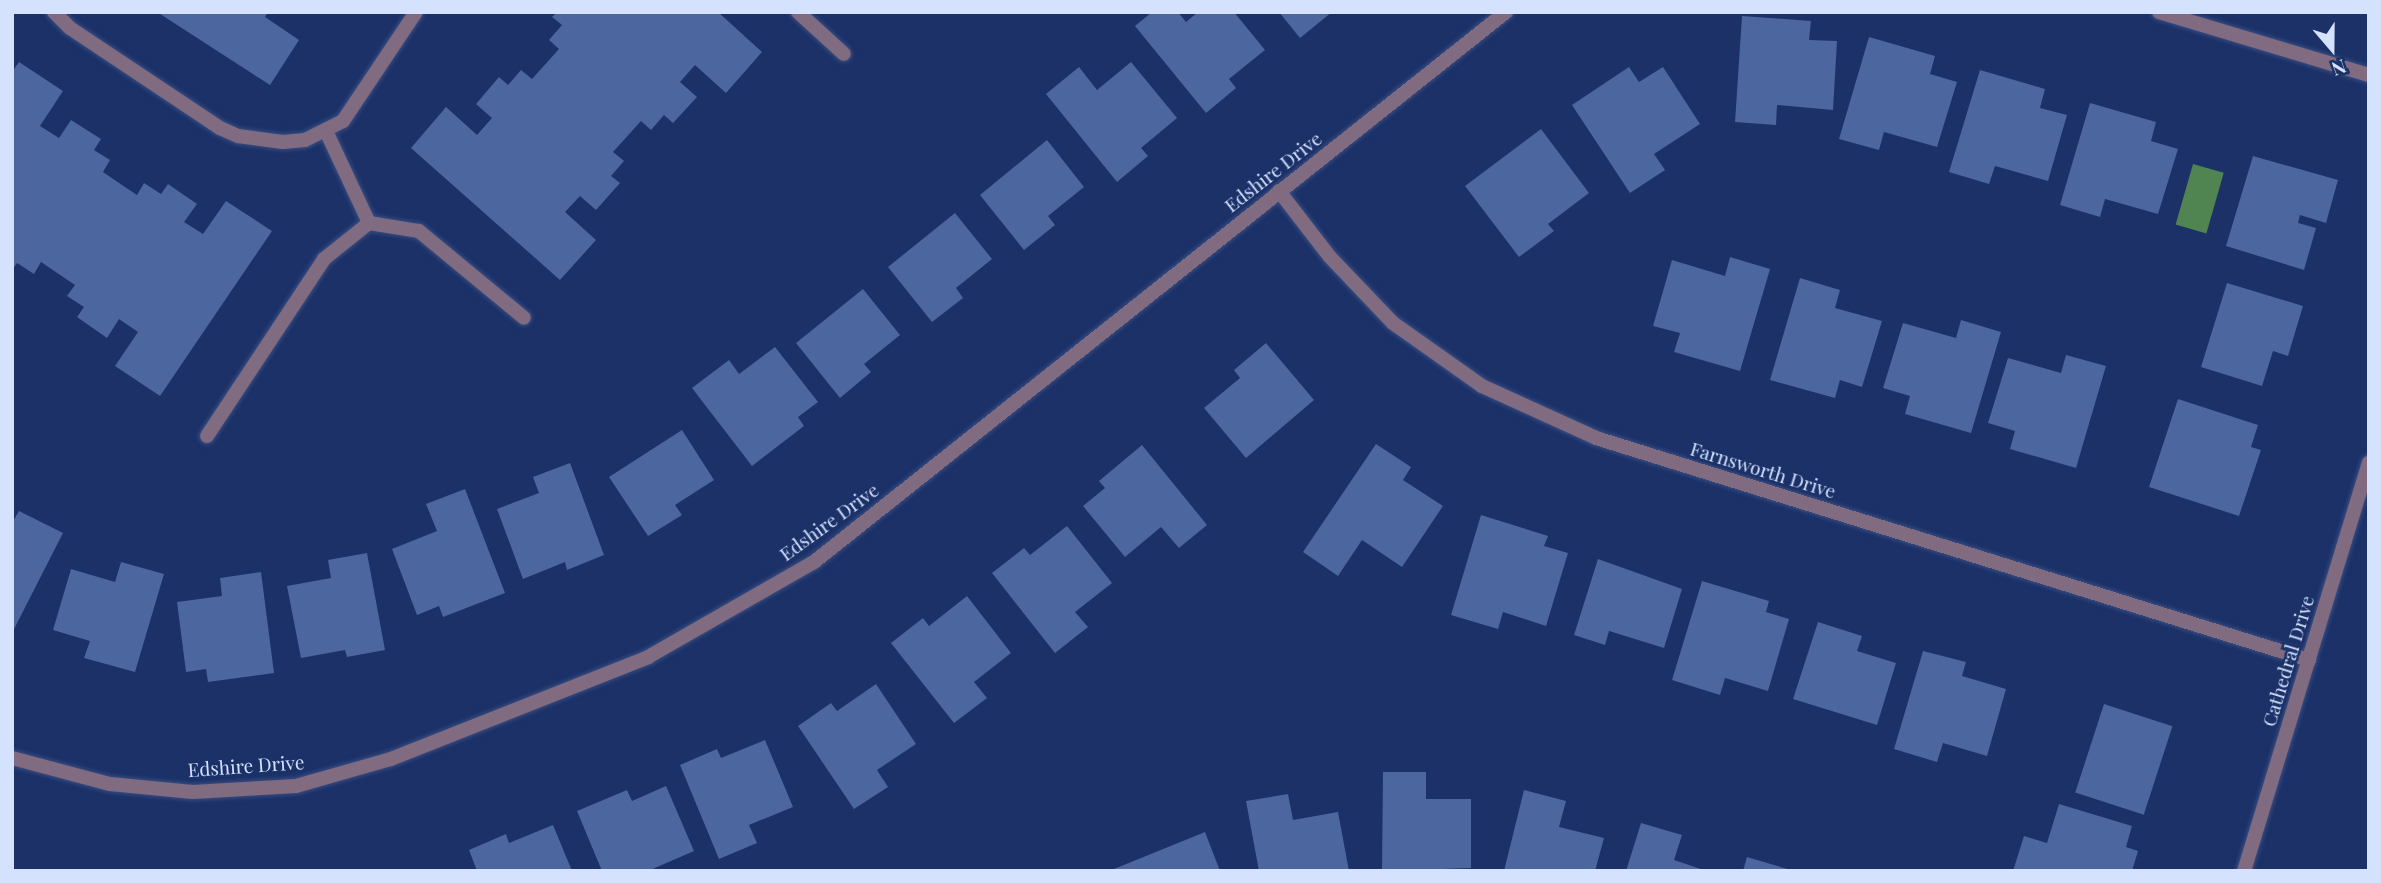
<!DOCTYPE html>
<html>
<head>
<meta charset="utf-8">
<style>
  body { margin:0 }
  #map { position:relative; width:2381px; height:883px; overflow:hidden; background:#1b3168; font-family:"Playfair Display",serif }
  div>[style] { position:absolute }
  .water>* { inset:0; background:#508552; transform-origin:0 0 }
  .building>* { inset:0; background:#4c669f; transform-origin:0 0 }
  .roads { filter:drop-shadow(0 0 2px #394d80) drop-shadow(0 0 2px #394d80) }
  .service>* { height:14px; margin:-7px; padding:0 7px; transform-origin:7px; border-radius:7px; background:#806b81 }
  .minor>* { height:14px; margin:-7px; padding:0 7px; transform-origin:7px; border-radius:7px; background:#806b81 }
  span { translate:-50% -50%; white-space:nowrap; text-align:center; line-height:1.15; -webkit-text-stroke:5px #1b3168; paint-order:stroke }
  .street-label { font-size:19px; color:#d5e2fe }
  .frame { position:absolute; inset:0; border:14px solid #d5e2fe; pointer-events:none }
  .north { position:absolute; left:2297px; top:14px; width:70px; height:70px; -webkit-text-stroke:5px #1b3168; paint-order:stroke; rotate:160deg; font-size:19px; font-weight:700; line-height:28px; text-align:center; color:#d5e2fe }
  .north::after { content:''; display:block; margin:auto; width:24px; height:32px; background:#d5e2fe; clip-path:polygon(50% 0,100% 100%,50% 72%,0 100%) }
</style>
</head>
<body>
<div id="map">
  <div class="water">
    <i style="left:2193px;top:164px;width:32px;height:63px;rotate:16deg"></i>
  </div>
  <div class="building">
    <i style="clip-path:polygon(157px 12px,268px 12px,265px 17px,299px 40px,270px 85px)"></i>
    <i style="clip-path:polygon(557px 12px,718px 12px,762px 52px,726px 93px,695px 65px,680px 82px,697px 97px,673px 123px,664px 115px,651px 130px,641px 121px,613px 152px,624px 161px,611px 176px,620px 183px,596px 210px,580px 196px,565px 212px,596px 240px,560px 280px,411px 148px,446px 107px,477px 135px,492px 118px,476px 104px,499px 77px,508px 85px,521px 70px,532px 79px,559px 49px,549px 40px,562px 25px,552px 17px)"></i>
    <i style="clip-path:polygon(1152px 12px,1178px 12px,1186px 22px,1198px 12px,1234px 12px,1265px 50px,1229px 79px,1236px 88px,1206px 113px,1135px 26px)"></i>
    <i style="clip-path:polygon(1279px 12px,1332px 12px,1300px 38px)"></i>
    <i style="clip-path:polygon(1742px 16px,1811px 21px,1809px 40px,1837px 41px,1833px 110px,1777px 105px,1776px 125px,1735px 122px)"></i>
    <i style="clip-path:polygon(1869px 37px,1935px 56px,1930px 74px,1957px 82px,1937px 147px,1884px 132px,1879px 150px,1839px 139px)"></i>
    <i style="clip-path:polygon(19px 62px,63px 91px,40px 126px,59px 138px,71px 120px,101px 139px,94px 150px,110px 160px,103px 172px,119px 183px,137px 195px,144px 183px,161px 194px,168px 184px,197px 204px,184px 222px,203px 234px,226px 201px,272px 231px,160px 396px,115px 366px,138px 332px,119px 319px,107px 338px,77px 317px,84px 307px,67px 296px,75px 285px,41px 262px,34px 274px,17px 263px,12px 270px,12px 72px)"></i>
    <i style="clip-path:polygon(1131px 62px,1177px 118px,1141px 148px,1148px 156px,1117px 182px,1046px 94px,1079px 67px,1097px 90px)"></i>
    <i style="clip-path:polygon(1629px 67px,1639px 82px,1663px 67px,1700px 124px,1654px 154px,1665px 170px,1630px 193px,1572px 105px)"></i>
    <i style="clip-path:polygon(1980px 70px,2045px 89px,2040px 108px,2067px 115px,2048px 181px,1995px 166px,1989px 184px,1949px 172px)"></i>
    <i style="clip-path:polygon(2090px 103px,2156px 122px,2151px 141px,2178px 149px,2158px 214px,2105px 199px,2100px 217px,2060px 205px)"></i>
    <i style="clip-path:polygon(1541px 129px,1589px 193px,1548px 224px,1554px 231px,1519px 257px,1465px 186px)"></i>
    <i style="clip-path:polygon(1047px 140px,1084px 187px,1048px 216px,1055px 225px,1024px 250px,980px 195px)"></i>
    <i style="clip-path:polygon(2253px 156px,2338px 180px,2326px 223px,2300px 215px,2298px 223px,2316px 228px,2304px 270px,2226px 246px)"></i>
    <i style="clip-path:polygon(955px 213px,992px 259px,956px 288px,963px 298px,932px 322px,888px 267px)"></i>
    <i style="clip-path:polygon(1730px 257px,1770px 269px,1740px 371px,1674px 352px,1680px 333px,1653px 326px,1672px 260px,1725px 276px)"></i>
    <i style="clip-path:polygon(1800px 278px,1840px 290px,1835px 308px,1882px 321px,1862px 387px,1840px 380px,1835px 398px,1770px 380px)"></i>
    <i style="clip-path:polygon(2227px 283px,2303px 306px,2288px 356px,2273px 351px,2262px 386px,2201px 367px)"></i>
    <i style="clip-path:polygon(863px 289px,900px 335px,864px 364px,871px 372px,840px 398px,796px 343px)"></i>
    <i style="clip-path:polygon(1961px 320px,2001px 332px,1971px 433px,1905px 414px,1910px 396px,1883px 388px,1903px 323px,1956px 338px)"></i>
    <i style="clip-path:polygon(1266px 343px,1314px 400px,1246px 458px,1204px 408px,1240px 378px,1234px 370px)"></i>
    <i style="clip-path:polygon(775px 347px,818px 402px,798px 417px,804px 426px,752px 466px,692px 388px,729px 360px,739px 374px)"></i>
    <i style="clip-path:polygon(2066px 355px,2106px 366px,2076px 468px,2010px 449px,2015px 431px,1988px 423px,2008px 358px,2061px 373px)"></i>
    <i style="clip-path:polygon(2178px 399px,2258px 425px,2251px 447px,2261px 450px,2239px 516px,2149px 487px)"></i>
    <i style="clip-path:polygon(682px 430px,714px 480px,675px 505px,682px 515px,648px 536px,609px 477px)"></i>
    <i style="clip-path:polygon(1376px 444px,1411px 467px,1403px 480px,1443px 506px,1402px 567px,1362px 540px,1338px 576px,1303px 552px)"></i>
    <i style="clip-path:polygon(1142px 445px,1207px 525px,1179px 548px,1161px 527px,1125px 557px,1083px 506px,1105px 488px,1099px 481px)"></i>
    <i style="clip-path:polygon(570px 463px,604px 555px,567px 570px,565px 562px,523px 579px,497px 509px,539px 493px,533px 477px)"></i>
    <i style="clip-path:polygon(465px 489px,505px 593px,443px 617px,439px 606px,417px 615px,392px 549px,437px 531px,426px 504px)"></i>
    <i style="clip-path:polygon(19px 511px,63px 533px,12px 633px,12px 523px)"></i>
    <i style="clip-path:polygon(1481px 515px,1548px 536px,1544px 546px,1568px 553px,1546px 626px,1503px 612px,1498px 629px,1451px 615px)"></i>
    <i style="clip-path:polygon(1067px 526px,1112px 583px,1075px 612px,1088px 627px,1055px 653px,992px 573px,1024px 548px,1030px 555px)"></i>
    <i style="clip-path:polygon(367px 553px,385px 650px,347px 657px,345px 650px,301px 658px,287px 586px,331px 578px,328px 560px)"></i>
    <i style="clip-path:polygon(1598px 559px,1682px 589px,1664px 648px,1609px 631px,1605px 645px,1574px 635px)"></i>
    <i style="clip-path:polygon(121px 562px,164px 574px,135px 672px,84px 658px,90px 641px,53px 630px,71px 569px,115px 582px)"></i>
    <i style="clip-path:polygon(261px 572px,274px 673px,208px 682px,206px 669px,186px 672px,177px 602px,222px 596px,220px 578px)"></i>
    <i style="clip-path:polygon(1702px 581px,1769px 601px,1766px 612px,1789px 619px,1768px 691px,1725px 678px,1720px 695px,1672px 680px)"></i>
    <i style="clip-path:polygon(967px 596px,1011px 653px,974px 682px,987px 698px,954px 723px,891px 643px,923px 618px,929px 626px)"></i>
    <i style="clip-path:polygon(1818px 622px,1862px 636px,1857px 651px,1896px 663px,1877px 725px,1793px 699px)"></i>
    <i style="clip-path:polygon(1923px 651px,1966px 662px,1962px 676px,2006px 689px,1987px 756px,1943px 743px,1937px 762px,1894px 749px)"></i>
    <i style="clip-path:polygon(876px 684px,916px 744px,877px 770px,888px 787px,854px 809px,798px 726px,831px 703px,837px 711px)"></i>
    <i style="left:2104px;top:704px;width:72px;height:93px;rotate:18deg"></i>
    <i style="clip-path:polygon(765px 740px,793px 807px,749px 825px,757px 843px,719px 859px,680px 765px,717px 749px,721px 758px)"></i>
    <i style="clip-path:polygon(1383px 772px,1426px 772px,1426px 799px,1471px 799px,1471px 868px,1382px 871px)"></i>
    <i style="clip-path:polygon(666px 786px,694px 851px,648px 871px,602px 871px,577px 811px,627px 790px,632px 801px)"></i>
    <i style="clip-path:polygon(1524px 790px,1566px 801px,1559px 827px,1604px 838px,1595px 871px,1504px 871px)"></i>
    <i style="clip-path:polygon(1288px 794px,1293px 820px,1338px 812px,1349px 871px,1259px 871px,1246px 801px)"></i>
    <i style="clip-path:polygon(2059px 804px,2132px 826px,2126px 847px,2138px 851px,2132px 871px,2013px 871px,2024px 836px,2047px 843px)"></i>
    <i style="clip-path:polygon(1641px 823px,1682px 835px,1674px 860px,1707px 871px,1626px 871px)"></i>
    <i style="clip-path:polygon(553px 825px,572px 871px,477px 871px,469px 850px,506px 834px,509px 843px)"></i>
    <i style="clip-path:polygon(1205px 832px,1220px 871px,1109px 871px)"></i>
    <i style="clip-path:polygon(1747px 857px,1791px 870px,1791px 871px,1743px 871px)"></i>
  </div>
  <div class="roads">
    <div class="service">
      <i style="left:798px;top:12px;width:62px;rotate:42.4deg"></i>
      <i style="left:326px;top:131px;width:102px;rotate:64.9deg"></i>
      <i style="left:369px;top:223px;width:51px;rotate:9.1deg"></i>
      <i style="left:419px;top:231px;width:136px;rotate:39.6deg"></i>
      <i style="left:207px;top:436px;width:212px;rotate:-56.5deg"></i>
      <i style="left:324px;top:259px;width:58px;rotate:-38.7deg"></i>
    </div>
    <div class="minor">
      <i style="left:54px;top:12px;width:23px;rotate:45deg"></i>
      <i style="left:70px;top:28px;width:180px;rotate:33.7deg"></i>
      <i style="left:220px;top:128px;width:20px;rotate:24deg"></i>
      <i style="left:238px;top:136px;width:45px;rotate:7.6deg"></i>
      <i style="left:283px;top:142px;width:22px;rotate:-5deg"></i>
      <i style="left:305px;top:140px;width:42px;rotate:-26.6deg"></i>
      <i style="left:343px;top:121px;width:131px;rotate:-56.2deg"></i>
      <i style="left:2159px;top:12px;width:219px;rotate:16.7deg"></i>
      <i style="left:1279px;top:191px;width:83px;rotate:52.3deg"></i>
      <i style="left:1330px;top:257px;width:91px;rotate:46.3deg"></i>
      <i style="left:1393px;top:323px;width:109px;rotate:35.3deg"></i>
      <i style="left:1482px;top:386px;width:125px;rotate:24.5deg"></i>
      <i style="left:1596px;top:438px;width:747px;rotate:17.29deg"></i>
      <i style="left:12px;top:758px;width:101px;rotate:14.9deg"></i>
      <i style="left:110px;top:784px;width:83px;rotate:5.5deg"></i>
      <i style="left:193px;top:792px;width:103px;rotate:-3.3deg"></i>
      <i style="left:296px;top:786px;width:99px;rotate:-15.9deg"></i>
      <i style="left:391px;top:759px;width:277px;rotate:-21.6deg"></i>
      <i style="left:648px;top:657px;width:191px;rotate:-29.8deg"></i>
      <i style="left:814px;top:562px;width:884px;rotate:-38.48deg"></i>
      <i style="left:2244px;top:871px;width:427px;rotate:-73deg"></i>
    </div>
  </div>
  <div class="street-label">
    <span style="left:1273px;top:172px;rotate:-38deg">Edshire Drive</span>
    <span style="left:1763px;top:470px;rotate:17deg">Farnsworth Drive</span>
    <span style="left:829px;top:522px;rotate:-36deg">Edshire Drive</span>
    <span style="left:2288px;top:661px;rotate:-73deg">Cathedral Drive</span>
    <span style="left:246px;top:766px;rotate:-4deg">Edshire Drive</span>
  </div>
  <div class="frame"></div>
  <div class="north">N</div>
</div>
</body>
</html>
